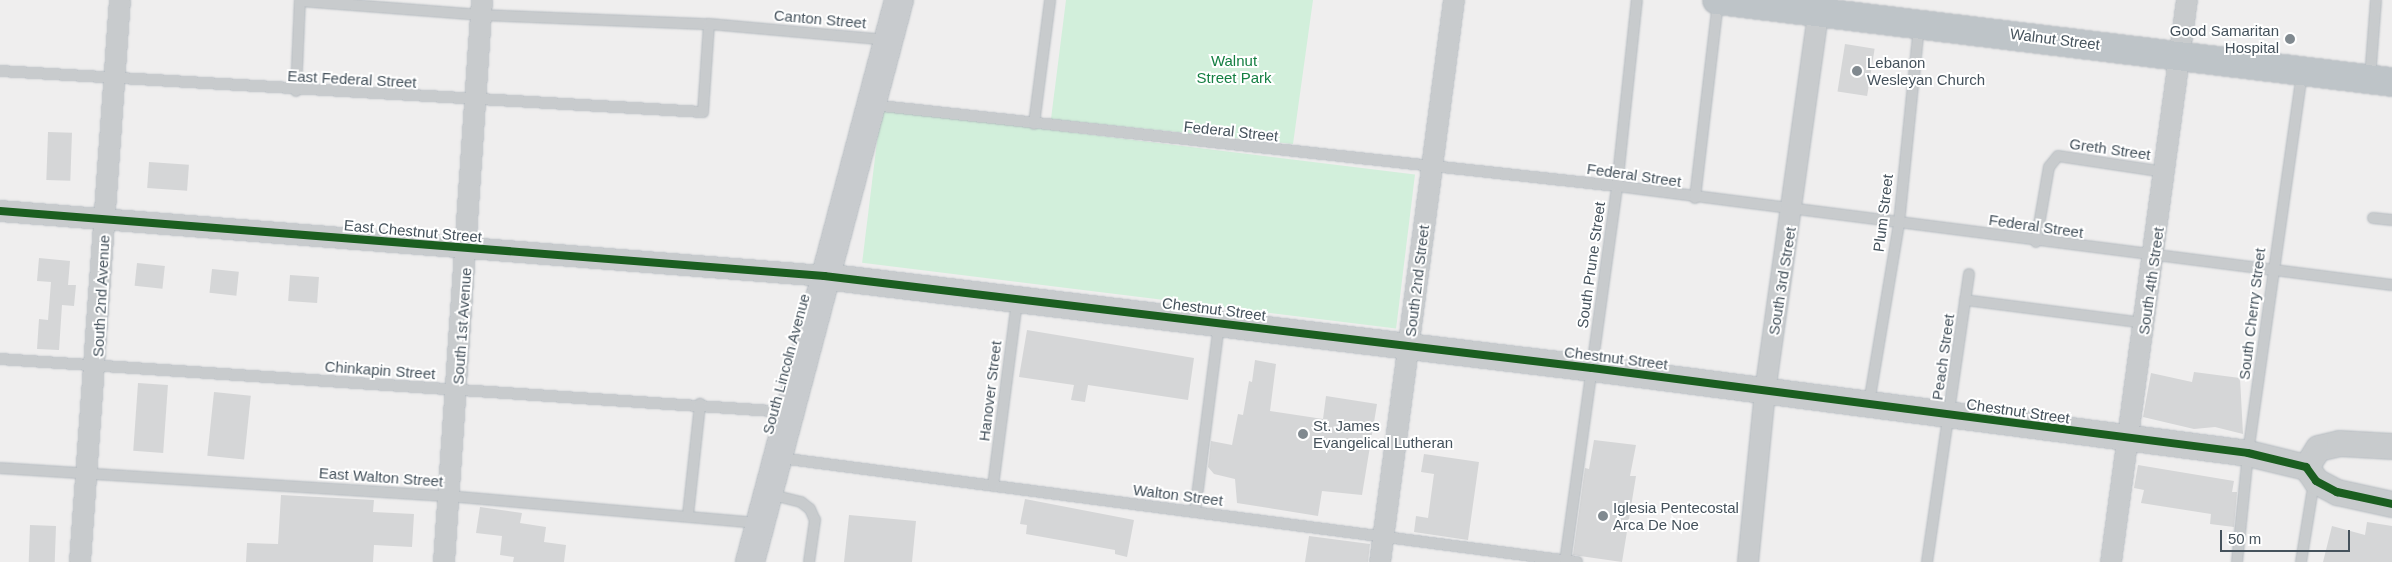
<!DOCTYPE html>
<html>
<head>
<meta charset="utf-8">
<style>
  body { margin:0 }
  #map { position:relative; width:2392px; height:562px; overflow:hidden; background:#efeeee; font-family:Helvetica,sans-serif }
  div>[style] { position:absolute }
  .green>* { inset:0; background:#d2efdb; transform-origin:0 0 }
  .building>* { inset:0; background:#d5d6d7; transform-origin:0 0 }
  .roads { filter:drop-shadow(0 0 1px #b3b9be) drop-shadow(0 0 1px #b3b9be) }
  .service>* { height:10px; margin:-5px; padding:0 5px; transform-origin:5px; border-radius:5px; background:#c8cbcd }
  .minor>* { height:20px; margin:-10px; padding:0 10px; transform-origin:10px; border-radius:10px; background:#c8cbcd }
  .tertiary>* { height:25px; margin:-12.5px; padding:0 12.5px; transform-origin:12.5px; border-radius:12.5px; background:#c8cbcd }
  .secondary>* { height:28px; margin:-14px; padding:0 14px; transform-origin:14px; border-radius:14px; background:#c8cbce }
  .trunk>* { height:28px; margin:-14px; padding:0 14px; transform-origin:14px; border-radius:14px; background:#bec4c8 }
  .cycleway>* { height:8px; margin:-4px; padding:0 4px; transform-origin:4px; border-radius:4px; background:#1b5e20 }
  .dots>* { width:14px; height:14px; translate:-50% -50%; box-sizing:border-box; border:2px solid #fff; border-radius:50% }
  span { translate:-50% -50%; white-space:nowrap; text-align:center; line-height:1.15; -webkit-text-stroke:4px #fff; paint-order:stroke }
  .street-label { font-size:15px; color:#45525c }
  .poi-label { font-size:15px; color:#45525c }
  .right { translate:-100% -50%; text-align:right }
  .left { translate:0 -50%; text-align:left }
  .park-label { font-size:15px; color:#147f42 }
  .scale { position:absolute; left:2220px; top:530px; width:130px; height:22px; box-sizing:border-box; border:2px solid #45525c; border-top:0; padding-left:6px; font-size:15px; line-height:18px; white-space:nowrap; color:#45525c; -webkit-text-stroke:4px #fff; paint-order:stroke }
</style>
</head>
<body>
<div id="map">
  <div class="green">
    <i style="clip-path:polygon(1066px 0,1313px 0,1293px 144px,1051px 119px)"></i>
    <i style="left:881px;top:109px;width:538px;height:155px;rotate:7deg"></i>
  </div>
  <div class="building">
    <i style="left:1845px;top:44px;width:30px;height:48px;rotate:9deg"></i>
    <i style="left:48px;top:132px;width:24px;height:48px;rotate:2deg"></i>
    <i style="left:149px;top:162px;width:40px;height:26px;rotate:4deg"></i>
    <i style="clip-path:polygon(39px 258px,70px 261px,68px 285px,76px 285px,74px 306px,62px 305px,59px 350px,37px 349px,39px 319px,48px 320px,51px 282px,37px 281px)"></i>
    <i style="left:137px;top:263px;width:28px;height:23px;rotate:6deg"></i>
    <i style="left:212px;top:269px;width:27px;height:24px;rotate:6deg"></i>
    <i style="left:290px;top:275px;width:29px;height:26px;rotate:4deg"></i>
    <i style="clip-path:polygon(1027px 330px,1194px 358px,1188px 400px,1088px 385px,1085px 402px,1071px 400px,1074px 385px,1019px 377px)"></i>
    <i style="clip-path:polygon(1255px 360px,1276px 364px,1270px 411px,1323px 419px,1326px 396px,1377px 404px,1362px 495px,1322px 491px,1318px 516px,1237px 503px,1235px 479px,1214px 474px,1208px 467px,1211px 441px,1232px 445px,1238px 414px,1243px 415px,1249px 381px,1252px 382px)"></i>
    <i style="clip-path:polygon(2194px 372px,2240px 378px,2243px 434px,2215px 427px,2194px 429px,2143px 417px,2151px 373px,2192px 382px)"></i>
    <i style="left:138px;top:383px;width:30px;height:68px;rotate:4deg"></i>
    <i style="left:214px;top:392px;width:37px;height:64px;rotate:6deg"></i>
    <i style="clip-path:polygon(1594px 440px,1636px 445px,1630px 476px,1636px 476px,1622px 562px,1573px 555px,1585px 468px,1589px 469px)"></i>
    <i style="clip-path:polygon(1424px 454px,1479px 462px,1468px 540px,1414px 532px,1416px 516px,1428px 518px,1434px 474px,1421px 472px)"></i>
    <i style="clip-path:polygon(2138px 465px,2234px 481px,2232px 492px,2237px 492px,2234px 527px,2210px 524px,2211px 514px,2141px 503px,2144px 490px,2134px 488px)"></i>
    <i style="clip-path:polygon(281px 495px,374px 500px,373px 512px,414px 514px,412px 547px,374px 545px,373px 562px,246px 562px,247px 543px,278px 544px)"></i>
    <i style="clip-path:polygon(1025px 499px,1134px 520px,1127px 557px,1115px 554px,1115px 550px,1026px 534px,1027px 525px,1020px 524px)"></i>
    <i style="clip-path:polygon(480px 507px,522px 513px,520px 523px,546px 527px,544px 542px,566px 545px,564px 562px,513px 562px,514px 557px,500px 555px,502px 536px,476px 533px)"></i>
    <i style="clip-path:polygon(849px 515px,916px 521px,912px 562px,844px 562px)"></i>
    <i style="clip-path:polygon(2367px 522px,2392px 526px,2392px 562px,2323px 562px,2332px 526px,2365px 535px)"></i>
    <i style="left:30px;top:525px;width:26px;height:37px;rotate:2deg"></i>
    <i style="clip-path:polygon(1309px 536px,1370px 544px,1368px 562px,1305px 562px)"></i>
  </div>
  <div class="roads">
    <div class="service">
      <i style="left:0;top:71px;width:704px;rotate:3.34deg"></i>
      <i style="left:703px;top:112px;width:88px;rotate:-86.1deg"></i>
      <i style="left:2370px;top:78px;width:78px;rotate:-85.6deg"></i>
      <i style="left:296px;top:91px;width:90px;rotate:-87.5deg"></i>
      <i style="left:300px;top:1px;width:182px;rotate:4.4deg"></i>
      <i style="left:481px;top:15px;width:228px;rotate:2.3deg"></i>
      <i style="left:709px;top:24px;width:179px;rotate:5.1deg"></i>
      <i style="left:872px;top:105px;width:749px;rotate:6.21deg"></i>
      <i style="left:1617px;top:186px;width:781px;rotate:7.28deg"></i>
      <i style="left:1034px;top:124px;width:125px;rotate:-82.6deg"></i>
      <i style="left:1695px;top:198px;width:198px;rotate:-83.3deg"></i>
      <i style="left:2373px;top:218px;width:19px;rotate:6deg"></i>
      <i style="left:2036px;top:242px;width:76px;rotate:-80.2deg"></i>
      <i style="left:2049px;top:167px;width:14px;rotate:-51deg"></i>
      <i style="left:2058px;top:156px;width:108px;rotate:8.5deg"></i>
      <i style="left:1965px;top:300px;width:181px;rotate:7.3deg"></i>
      <i style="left:0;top:359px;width:790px;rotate:3.85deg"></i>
      <i style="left:1869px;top:403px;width:182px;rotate:-80.5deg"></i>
      <i style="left:1899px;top:223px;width:198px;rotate:-84.2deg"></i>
      <i style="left:780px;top:458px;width:804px;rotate:7.43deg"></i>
      <i style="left:0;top:468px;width:449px;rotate:3.6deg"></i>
      <i style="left:448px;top:496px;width:311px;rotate:5deg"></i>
      <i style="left:993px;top:486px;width:188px;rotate:-82.6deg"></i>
      <i style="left:769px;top:494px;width:33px;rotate:14deg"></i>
      <i style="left:801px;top:502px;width:11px;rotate:38deg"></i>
      <i style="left:810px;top:509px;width:12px;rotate:66deg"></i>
      <i style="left:815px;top:520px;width:42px;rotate:98.1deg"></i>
      <i style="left:1195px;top:512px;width:190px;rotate:-82.7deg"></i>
      <i style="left:688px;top:515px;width:112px;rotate:-83.8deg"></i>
      <i style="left:1565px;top:562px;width:380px;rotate:-82.1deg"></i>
      <i style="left:1617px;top:186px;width:187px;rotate:-83.9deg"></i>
      <i style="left:1927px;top:562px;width:291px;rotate:-81.7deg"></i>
      <i style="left:2237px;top:562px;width:110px;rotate:-84.2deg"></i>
      <i style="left:2248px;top:453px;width:384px;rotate:-81.9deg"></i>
      <i style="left:2301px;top:562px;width:81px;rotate:-80.8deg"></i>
    </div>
    <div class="minor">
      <i style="left:0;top:211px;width:827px;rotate:4.51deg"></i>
      <i style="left:80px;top:562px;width:563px;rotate:-85.93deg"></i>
      <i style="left:444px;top:562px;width:563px;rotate:-86.13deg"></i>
      <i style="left:1380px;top:562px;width:567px;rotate:-82.5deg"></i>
      <i style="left:1748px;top:562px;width:171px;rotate:-84.3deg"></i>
      <i style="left:1765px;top:392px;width:396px;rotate:-82deg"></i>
      <i style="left:2111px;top:562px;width:567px;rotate:-82.3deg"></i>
    </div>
    <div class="tertiary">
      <i style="left:824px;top:276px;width:773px;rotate:6.83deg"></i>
      <i style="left:1592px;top:368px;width:661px;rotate:7.38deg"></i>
      <i style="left:2248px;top:453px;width:60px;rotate:13.6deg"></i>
      <i style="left:2306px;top:467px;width:17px;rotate:54deg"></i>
      <i style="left:2316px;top:481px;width:24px;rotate:28deg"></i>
      <i style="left:2337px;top:492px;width:56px;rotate:12.3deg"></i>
      <i style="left:2306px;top:467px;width:22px;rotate:-58deg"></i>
      <i style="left:2318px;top:448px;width:22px;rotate:-13deg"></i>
      <i style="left:2339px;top:443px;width:53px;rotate:3.2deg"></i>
    </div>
    <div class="secondary">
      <i style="left:750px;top:562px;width:581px;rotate:-75.15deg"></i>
    </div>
    <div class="trunk">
      <i style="left:1717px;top:0;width:680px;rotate:6.93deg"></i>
    </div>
  </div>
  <div class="cycleway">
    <i style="left:0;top:211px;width:827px;rotate:4.51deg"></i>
    <i style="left:824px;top:276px;width:773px;rotate:6.83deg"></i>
    <i style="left:1592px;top:368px;width:661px;rotate:7.38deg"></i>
    <i style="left:2248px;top:453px;width:60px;rotate:13.6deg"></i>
    <i style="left:2306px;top:467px;width:17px;rotate:54deg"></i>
    <i style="left:2316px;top:481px;width:24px;rotate:28deg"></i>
    <i style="left:2337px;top:492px;width:56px;rotate:12.3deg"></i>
  </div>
  <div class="dots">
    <i style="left:2290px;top:39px;background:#80898f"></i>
    <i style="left:1857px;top:71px;background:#80898f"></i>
    <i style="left:1303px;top:434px;background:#80898f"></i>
    <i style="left:1603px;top:516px;background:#80898f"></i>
  </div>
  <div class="street-label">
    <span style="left:820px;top:19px;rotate:5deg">Canton Street</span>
    <span style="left:2055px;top:39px;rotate:7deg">Walnut Street</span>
    <span style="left:352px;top:79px;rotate:3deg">East Federal Street</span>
    <span style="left:1231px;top:131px;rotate:6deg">Federal Street</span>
    <span style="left:2110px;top:149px;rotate:8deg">Greth Street</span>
    <span style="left:1634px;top:175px;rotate:8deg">Federal Street</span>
    <span style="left:1883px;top:213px;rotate:-83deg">Plum Street</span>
    <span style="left:2036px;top:226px;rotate:8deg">Federal Street</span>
    <span style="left:413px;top:231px;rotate:5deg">East Chestnut Street</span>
    <span style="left:1591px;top:265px;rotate:-82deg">South Prune Street</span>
    <span style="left:1417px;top:281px;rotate:-83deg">South 2nd Street</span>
    <span style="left:1782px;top:281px;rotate:-81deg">South 3rd Street</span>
    <span style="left:2151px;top:281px;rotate:-82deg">South 4th Street</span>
    <span style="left:101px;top:296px;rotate:-87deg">South 2nd Avenue</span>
    <span style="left:1214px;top:309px;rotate:7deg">Chestnut Street</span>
    <span style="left:2252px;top:314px;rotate:-83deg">South Cherry Street</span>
    <span style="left:462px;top:326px;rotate:-86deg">South 1st Avenue</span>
    <span style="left:1943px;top:357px;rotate:-82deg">Peach Street</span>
    <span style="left:1616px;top:358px;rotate:7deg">Chestnut Street</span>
    <span style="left:786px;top:364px;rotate:-75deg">South Lincoln Avenue</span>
    <span style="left:380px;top:370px;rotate:4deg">Chinkapin Street</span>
    <span style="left:990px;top:391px;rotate:-83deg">Hanover Street</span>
    <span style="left:2018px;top:411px;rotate:8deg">Chestnut Street</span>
    <span style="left:381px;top:477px;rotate:4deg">East Walton Street</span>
    <span style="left:1178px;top:495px;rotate:7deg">Walton Street</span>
  </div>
  <div class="poi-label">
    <span class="right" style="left:2279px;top:39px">Good Samaritan<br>Hospital</span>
    <span class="left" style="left:1867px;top:71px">Lebanon<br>Wesleyan Church</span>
    <span class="left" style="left:1313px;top:434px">St. James<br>Evangelical Lutheran</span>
    <span class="left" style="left:1613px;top:516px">Iglesia Pentecostal<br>Arca De Noe</span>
  </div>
  <div class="park-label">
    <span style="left:1234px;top:69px">Walnut<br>Street Park</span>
  </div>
  <div class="scale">50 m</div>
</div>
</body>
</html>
